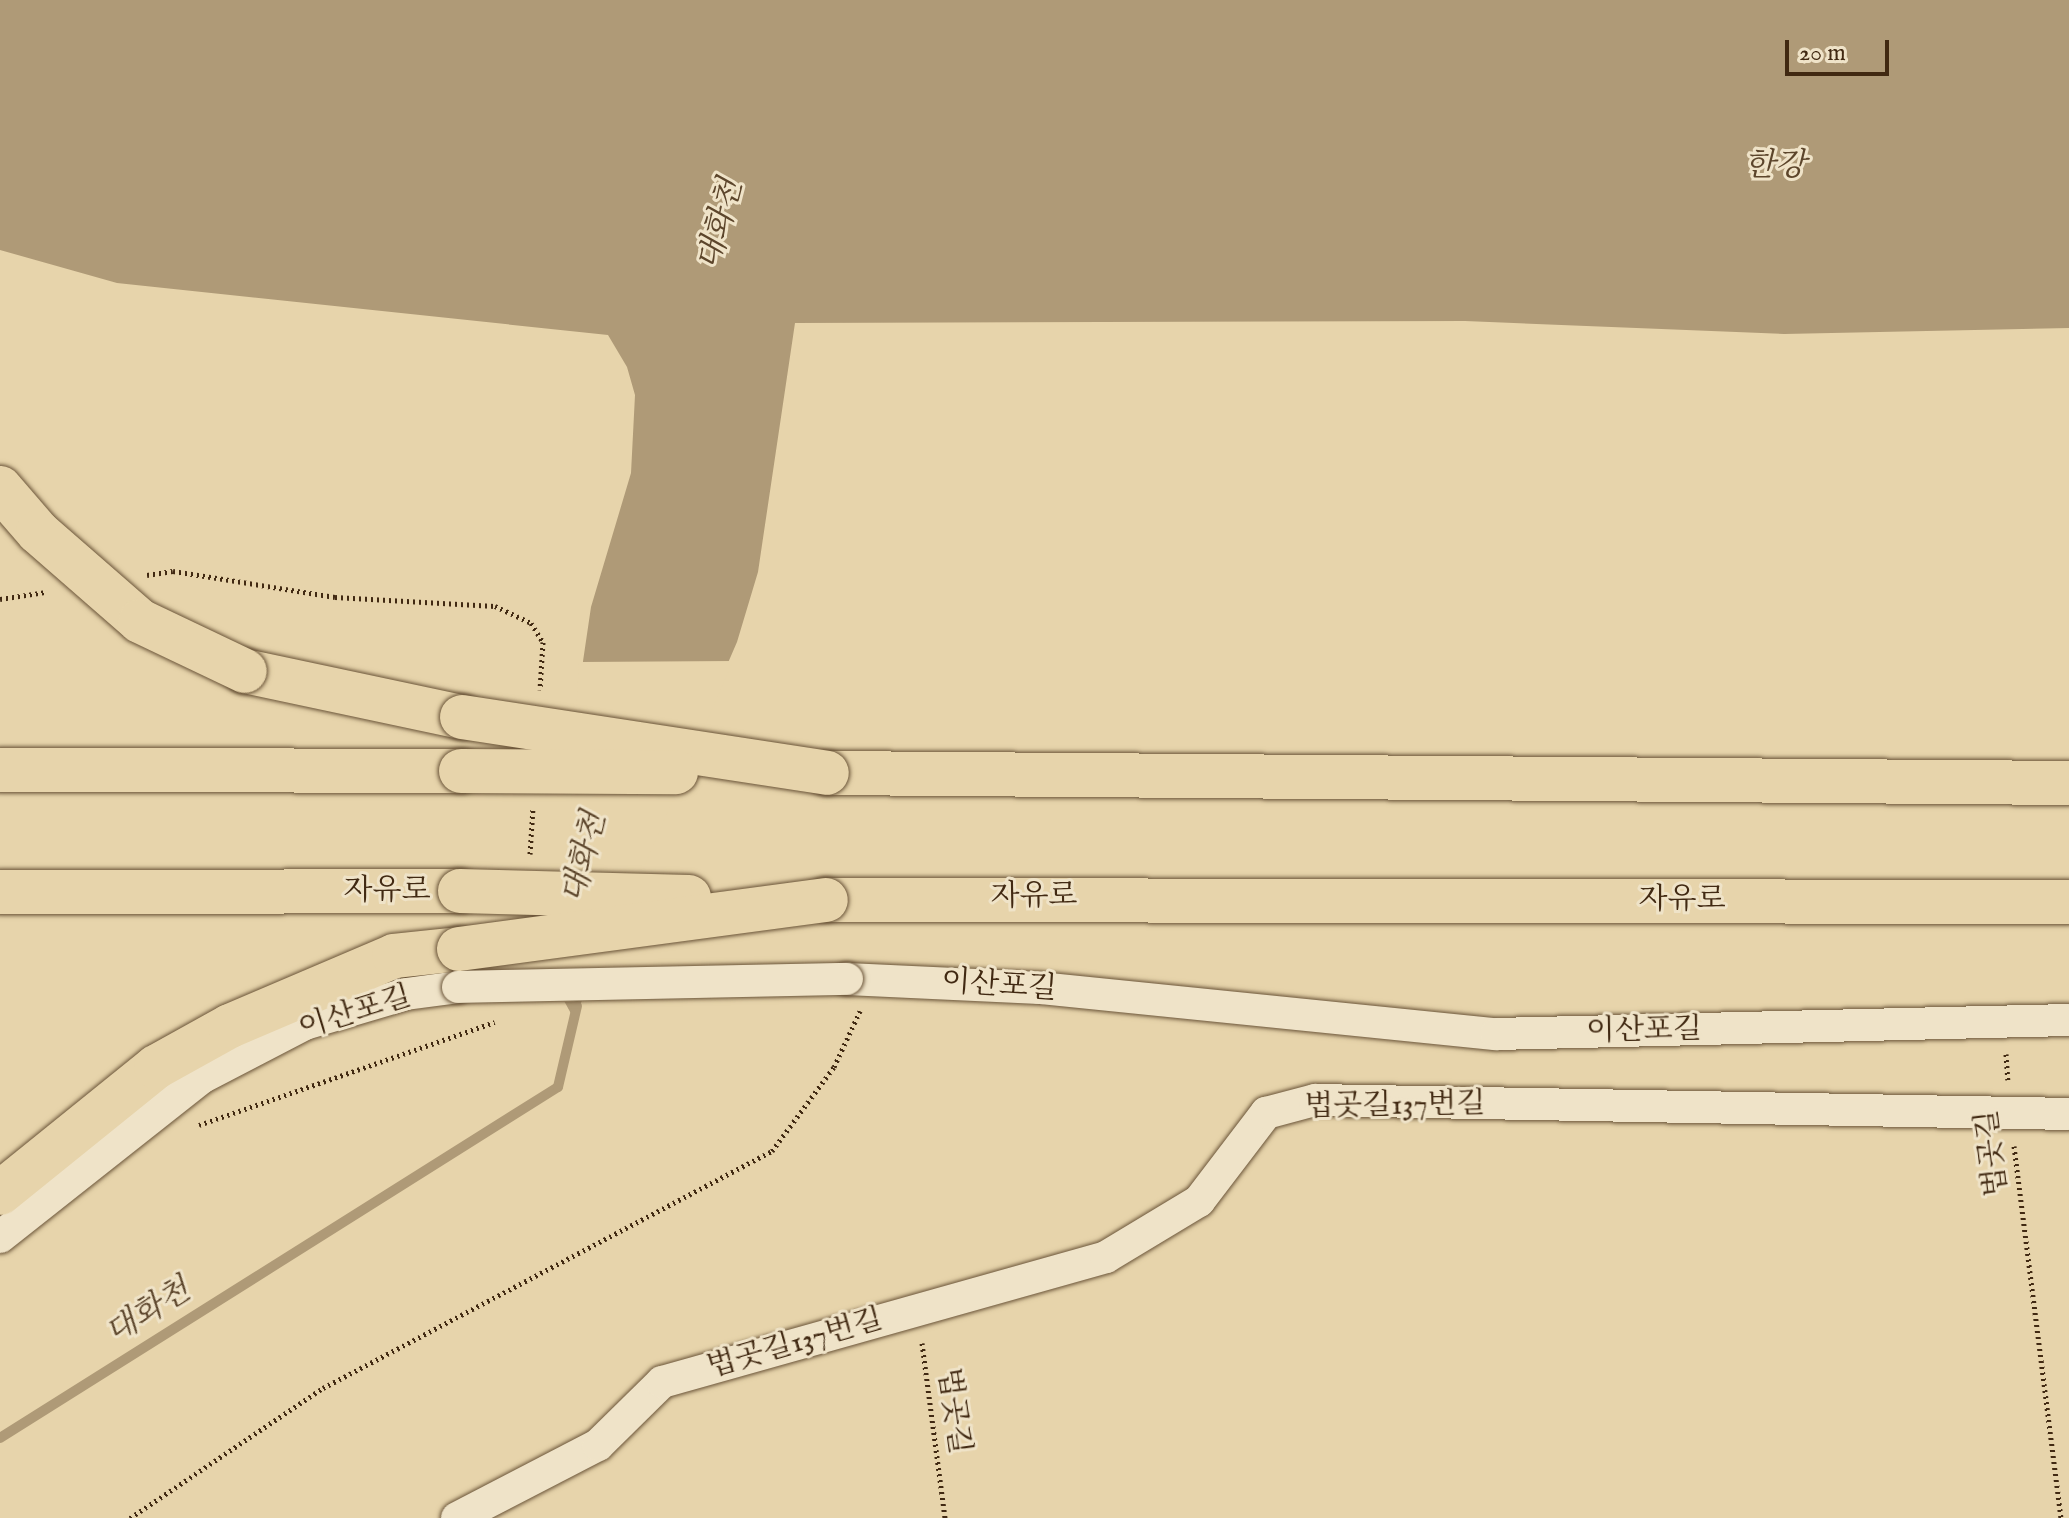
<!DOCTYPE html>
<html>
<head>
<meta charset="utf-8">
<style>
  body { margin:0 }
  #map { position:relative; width:2069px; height:1518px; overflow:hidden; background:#e7d4ab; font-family:"IM FELL English","Noto Serif KR",serif }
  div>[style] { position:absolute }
  .water>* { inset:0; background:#af9a77 }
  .pier>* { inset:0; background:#e7d4ab }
  .stream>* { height:10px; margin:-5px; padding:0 5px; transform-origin:5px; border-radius:5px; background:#af9a77 }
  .path>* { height:5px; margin-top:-2.5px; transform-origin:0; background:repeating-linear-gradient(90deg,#412912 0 2px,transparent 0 6px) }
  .roads { filter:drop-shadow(0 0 2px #6a5438) drop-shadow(0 0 2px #6a5438) }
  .minor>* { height:32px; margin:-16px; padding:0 16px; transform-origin:16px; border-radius:16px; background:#efe3c8 }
  .trunk>* { height:44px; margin:-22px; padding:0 22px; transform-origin:22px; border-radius:22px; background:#e7d4ab }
  .bridges { filter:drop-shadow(0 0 2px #6a5438) drop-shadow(0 0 2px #6a5438) }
  .minor-bridge>* { height:32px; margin:-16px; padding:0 16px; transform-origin:16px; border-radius:16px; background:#efe3c8 }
  .trunk-bridge>* { height:44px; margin:-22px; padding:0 22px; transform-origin:22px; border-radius:22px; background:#e7d4ab }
  span { translate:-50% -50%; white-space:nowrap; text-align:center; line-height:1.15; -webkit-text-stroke:6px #efe3c8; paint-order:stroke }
  .street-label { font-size:30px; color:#412912 }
  .water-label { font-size:32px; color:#5c452b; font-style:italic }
  .scale { position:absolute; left:1785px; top:40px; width:104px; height:36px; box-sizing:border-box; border:4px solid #412912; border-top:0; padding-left:10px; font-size:24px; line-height:28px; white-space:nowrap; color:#412912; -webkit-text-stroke:6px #efe3c8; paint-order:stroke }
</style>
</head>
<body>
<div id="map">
  <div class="water">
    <i style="clip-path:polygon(0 0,2069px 0,2069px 328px,1784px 334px,1465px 321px,795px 323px,758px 572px,737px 642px,574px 1019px,563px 999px,582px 668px,591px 607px,631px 473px,635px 395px,627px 367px,608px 335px,117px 283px,0 250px)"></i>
  </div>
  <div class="pier">
    <i style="clip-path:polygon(733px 661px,586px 1001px,560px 1002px,579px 662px)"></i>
  </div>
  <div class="stream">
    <i style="left:0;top:1438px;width:659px;rotate:-32.17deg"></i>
    <i style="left:558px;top:1087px;width:83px;rotate:-76.8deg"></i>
  </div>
  <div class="path">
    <i style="left:147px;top:575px;width:26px;rotate:-9deg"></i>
    <i style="left:173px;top:571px;width:164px;rotate:9.1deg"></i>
    <i style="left:335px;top:597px;width:160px;rotate:3.2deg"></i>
    <i style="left:495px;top:606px;width:40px;rotate:25deg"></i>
    <i style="left:531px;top:623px;width:22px;rotate:58deg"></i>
    <i style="left:543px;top:642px;width:48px;rotate:93.6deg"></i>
    <i style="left:0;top:599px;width:47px;rotate:-8.7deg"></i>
    <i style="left:530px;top:854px;width:46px;rotate:-86.3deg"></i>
    <i style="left:2006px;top:1054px;width:26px;rotate:86deg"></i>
    <i style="left:199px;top:1125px;width:313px;rotate:-19.2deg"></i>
    <i style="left:2014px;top:1146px;width:375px;rotate:82.8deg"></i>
    <i style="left:922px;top:1343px;width:177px;rotate:82.5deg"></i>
    <i style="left:130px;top:1518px;width:233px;rotate:-34deg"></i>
    <i style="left:323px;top:1388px;width:508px;rotate:-27.83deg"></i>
    <i style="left:772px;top:1151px;width:104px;rotate:-53.6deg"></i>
    <i style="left:834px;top:1067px;width:62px;rotate:-65.1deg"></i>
  </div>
  <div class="roads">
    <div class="minor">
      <i style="left:847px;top:979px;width:193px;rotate:2.7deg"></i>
      <i style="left:1040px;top:988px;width:458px;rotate:5.8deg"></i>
      <i style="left:1496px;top:1034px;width:573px;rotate:-1.4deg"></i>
      <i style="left:0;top:1237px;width:256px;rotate:-38.3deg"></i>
      <i style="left:201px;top:1078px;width:117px;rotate:-27.4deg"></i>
      <i style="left:305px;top:1024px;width:105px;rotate:-16.5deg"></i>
      <i style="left:406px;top:994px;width:52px;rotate:-7.7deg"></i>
      <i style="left:457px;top:1518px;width:159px;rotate:-27.4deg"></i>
      <i style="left:598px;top:1445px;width:90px;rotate:-44.5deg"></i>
      <i style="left:662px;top:1382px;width:461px;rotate:-15.7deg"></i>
      <i style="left:1106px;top:1257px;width:109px;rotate:-31.1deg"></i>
      <i style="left:1199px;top:1201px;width:111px;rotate:-52.7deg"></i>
      <i style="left:1266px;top:1113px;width:51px;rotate:-14.9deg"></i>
      <i style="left:1315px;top:1100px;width:754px;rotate:1.06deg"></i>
    </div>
    <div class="trunk">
      <i style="left:245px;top:671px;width:222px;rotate:12deg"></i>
      <i style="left:0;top:770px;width:461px;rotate:0.1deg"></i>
      <i style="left:827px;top:773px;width:1242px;rotate:0.46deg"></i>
      <i style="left:0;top:892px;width:460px;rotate:-0.1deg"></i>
      <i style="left:826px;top:900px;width:1243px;rotate:0.09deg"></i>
      <i style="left:0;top:1193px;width:201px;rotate:-38.9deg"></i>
      <i style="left:156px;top:1067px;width:85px;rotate:-29deg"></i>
      <i style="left:230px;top:1026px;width:178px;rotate:-23.1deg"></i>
      <i style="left:394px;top:956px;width:65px;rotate:-6.1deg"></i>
    </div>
  </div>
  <div class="bridges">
    <div class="minor-bridge">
      <i style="left:458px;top:987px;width:389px;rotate:-1.2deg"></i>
    </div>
    <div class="trunk-bridge">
      <i style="left:0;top:488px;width:58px;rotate:49.2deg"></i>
      <i style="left:38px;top:532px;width:135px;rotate:41.1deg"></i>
      <i style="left:140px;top:621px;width:116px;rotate:25.5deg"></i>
      <i style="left:462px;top:717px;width:369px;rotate:8.7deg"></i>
      <i style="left:461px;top:771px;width:215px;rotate:0.3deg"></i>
      <i style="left:460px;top:891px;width:229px;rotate:1.5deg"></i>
      <i style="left:459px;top:949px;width:370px;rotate:-7.6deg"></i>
    </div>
  </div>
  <div class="street-label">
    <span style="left:387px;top:891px">자유로</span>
    <span style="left:1034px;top:897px;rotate:-1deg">자유로</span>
    <span style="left:1682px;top:900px">자유로</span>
    <span style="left:999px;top:986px;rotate:4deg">이산포길</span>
    <span style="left:355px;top:1013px;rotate:-17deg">이산포길</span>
    <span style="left:1644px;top:1031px;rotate:-1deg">이산포길</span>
    <span style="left:1395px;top:1106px;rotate:-1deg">법곳길137번길</span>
    <span style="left:1993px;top:1153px;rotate:-97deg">법곳길</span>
    <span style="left:795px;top:1344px;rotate:-16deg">법곳길137번길</span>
    <span style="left:953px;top:1411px;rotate:82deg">법곳길</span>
  </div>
  <div class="water-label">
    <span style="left:1775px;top:167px">한강</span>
    <span style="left:722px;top:225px;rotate:-75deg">대화천</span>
    <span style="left:586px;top:858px;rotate:-76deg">대화천</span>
    <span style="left:149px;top:1313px;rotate:-32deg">대화천</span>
  </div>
  <div class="scale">20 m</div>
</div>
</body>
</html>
